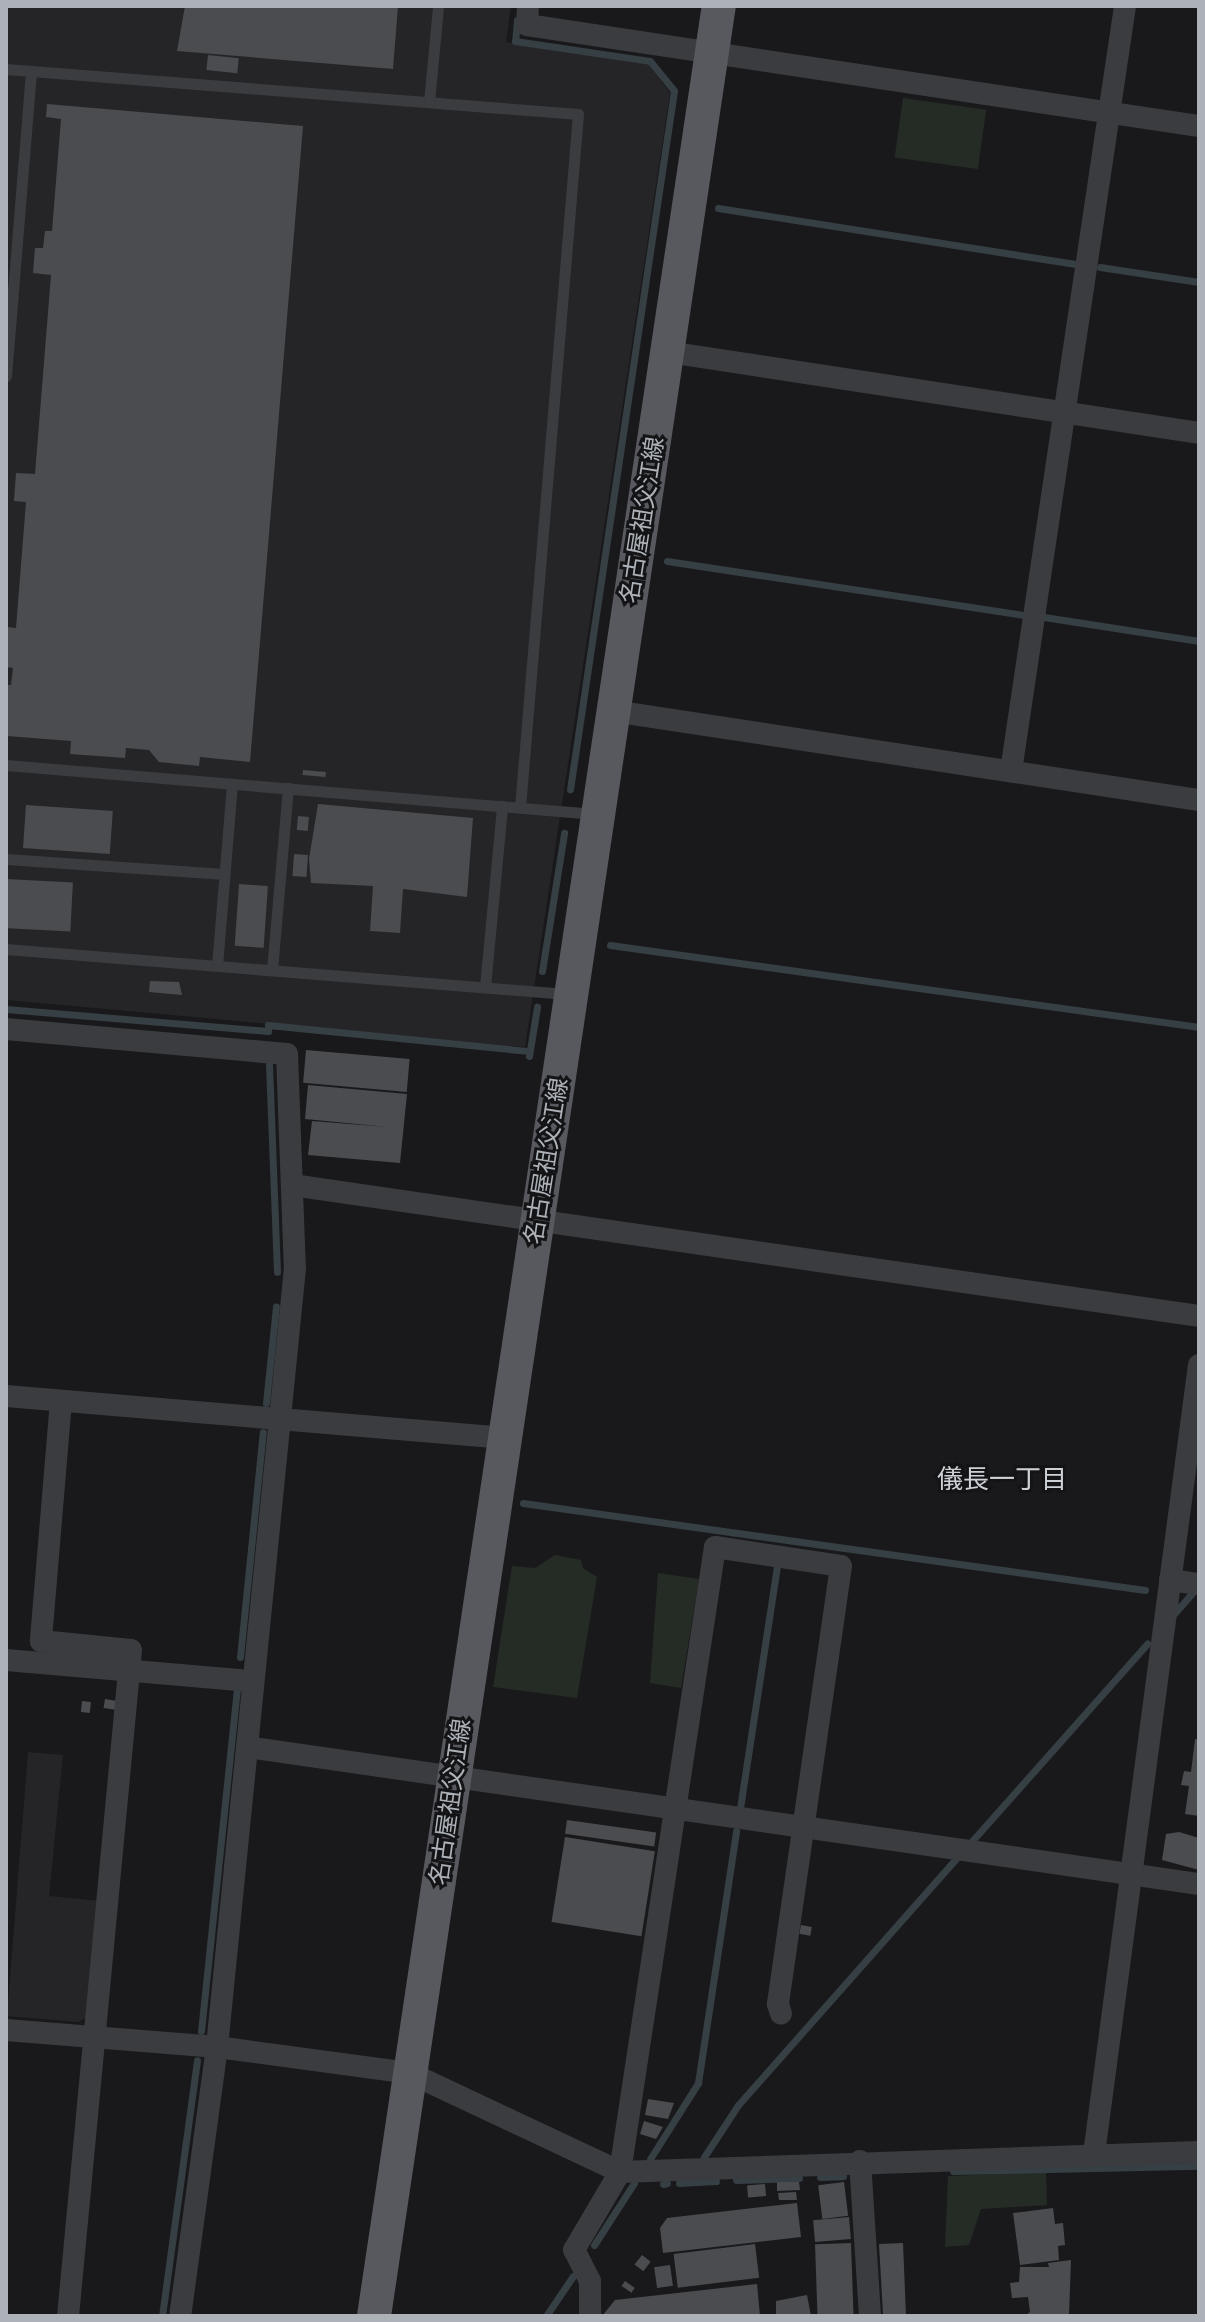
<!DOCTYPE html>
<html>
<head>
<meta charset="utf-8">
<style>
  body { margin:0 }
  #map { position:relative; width:1205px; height:2322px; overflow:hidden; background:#19191b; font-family:"PT Sans","Noto Sans JP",sans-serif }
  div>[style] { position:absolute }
  .built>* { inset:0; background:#252528 }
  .green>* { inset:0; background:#252c26; transform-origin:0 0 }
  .stream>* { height:7px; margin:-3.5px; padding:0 3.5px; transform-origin:3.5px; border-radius:3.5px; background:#353f44 }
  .building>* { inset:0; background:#4b4c50; transform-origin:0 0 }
  .service>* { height:11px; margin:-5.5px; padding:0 5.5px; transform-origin:5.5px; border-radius:5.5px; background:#3a3c3f }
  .minor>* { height:22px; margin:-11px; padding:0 11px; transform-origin:11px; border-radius:11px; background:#3a3c3f }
  .primary>* { height:34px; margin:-17px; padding:0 17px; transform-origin:17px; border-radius:17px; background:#57595e }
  span { translate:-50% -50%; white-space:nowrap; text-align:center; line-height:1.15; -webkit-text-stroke:6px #141416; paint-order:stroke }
  .street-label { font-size:24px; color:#adb2b9 }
  .neighbourhood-label { font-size:26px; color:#cdd0d5 }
  .frame { position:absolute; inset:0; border:8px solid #adb2b9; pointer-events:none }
</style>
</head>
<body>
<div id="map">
  <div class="built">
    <i style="clip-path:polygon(6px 6px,511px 6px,506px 42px,648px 64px,670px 93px,525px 1047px,6px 1000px)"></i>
    <i style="clip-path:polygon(28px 1752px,63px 1755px,49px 1896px,100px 1901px,88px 2016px,79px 2022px,7px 2016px)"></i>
  </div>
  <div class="green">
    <i style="left:903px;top:98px;width:84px;height:60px;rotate:8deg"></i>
    <i style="clip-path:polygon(555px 1555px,581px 1560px,583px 1568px,597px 1577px,577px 1698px,493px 1687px,512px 1566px,535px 1568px)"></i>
    <i style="clip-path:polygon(658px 1573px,699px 1579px,681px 1688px,650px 1683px)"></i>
    <i style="clip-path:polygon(1046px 2172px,1047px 2205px,981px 2209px,969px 2245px,945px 2247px,948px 2176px)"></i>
  </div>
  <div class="stream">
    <i style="left:517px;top:20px;width:21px;rotate:95deg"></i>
    <i style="left:515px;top:41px;width:136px;rotate:8.4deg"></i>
    <i style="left:650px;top:61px;width:38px;rotate:51deg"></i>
    <i style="left:674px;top:91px;width:706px;rotate:98.47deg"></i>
    <i style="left:718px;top:208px;width:362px;rotate:8.9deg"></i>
    <i style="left:1100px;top:267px;width:100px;rotate:8.6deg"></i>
    <i style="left:667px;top:561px;width:362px;rotate:8.6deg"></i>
    <i style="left:1044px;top:617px;width:157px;rotate:8.8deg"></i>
    <i style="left:610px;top:945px;width:595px;rotate:7.93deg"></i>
    <i style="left:542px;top:971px;width:140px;rotate:-80.9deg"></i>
    <i style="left:6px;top:1009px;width:263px;rotate:4.8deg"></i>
    <i style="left:268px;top:1031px;width:6px;rotate:-90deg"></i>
    <i style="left:268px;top:1025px;width:263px;rotate:5.7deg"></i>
    <i style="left:529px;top:1056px;width:50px;rotate:-80.7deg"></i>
    <i style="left:269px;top:1064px;width:208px;rotate:87.8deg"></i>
    <i style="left:266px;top:1403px;width:97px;rotate:-84.1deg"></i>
    <i style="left:523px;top:1503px;width:628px;rotate:7.96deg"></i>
    <i style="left:1173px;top:1615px;width:29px;rotate:-49deg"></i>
    <i style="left:240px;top:1657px;width:226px;rotate:-84.2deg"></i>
    <i style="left:740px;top:1808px;width:245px;rotate:-81.3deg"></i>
    <i style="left:972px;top:1841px;width:264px;rotate:-48.4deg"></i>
    <i style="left:201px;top:2031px;width:344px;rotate:-84deg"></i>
    <i style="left:704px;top:2157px;width:62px;rotate:-56.8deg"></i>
    <i style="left:738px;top:2105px;width:329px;rotate:-48.5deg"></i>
    <i style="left:650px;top:2159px;width:90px;rotate:-57.7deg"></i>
    <i style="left:698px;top:2083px;width:255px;rotate:-81.4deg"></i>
    <i style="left:953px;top:2171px;width:246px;rotate:-1.2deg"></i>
    <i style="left:820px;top:2177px;width:23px;rotate:-2deg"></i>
    <i style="left:736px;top:2180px;width:63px;rotate:-1.8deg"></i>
    <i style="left:679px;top:2183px;width:37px;rotate:-3deg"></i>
    <i style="left:663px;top:2184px;width:4px;rotate:-14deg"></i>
    <i style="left:594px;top:2245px;width:74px;rotate:-57.2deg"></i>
    <i style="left:162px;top:2316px;width:258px;rotate:-82.2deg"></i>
    <i style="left:546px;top:2316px;width:48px;rotate:-56deg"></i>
  </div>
  <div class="building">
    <i style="clip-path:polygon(185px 6px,398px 6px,393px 69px,177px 51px)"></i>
    <i style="left:208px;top:55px;width:31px;height:15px;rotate:6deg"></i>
    <i style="clip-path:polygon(47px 104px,303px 126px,250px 762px,200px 757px,199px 766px,159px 762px,149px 750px,126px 748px,125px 758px,70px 754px,71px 741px,7px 736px,6px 685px,11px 685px,13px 668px,6px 667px,6px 627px,16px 628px,26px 502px,14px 501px,16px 473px,35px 474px,51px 275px,33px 273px,35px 248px,43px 248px,45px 231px,52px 231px,61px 119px,46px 117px)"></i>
    <i style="left:303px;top:770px;width:23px;height:5px;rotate:5deg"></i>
    <i style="clip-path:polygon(318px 804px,473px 818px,467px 897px,403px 889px,400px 933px,370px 931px,373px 886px,311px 883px,309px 859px)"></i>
    <i style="left:26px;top:805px;width:87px;height:43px;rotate:4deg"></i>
    <i style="left:298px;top:816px;width:11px;height:14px;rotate:5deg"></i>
    <i style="left:294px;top:854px;width:14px;height:22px;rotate:4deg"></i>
    <i style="left:6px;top:879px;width:67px;height:49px;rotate:3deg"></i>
    <i style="left:239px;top:884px;width:29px;height:62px;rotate:4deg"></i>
    <i style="clip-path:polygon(150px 981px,179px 982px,182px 995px,149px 992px)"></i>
    <i style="left:306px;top:1050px;width:104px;height:33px;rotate:5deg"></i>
    <i style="clip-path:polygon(308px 1085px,407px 1094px,400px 1163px,308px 1155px,312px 1121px,388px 1127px,305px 1119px)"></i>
    <i style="left:105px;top:1699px;width:12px;height:9px;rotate:9deg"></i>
    <i style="left:82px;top:1701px;width:9px;height:11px;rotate:6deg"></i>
    <i style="clip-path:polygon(1195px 1739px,1199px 1740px,1199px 1816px,1185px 1814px,1189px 1786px,1181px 1785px,1184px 1771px,1191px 1772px)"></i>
    <i style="left:567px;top:1820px;width:90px;height:14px;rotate:8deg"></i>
    <i style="clip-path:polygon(1179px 1832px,1199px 1838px,1199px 1870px,1162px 1860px,1166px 1834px)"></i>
    <i style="left:565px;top:1837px;width:91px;height:86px;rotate:9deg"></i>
    <i style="left:801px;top:1925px;width:11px;height:9px;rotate:10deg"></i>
    <i style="clip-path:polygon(648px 2099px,674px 2103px,668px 2119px,645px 2115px)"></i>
    <i style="clip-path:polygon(644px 2121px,663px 2127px,656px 2139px,640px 2134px)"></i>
    <i style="clip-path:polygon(777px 2182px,799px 2182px,800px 2190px,777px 2191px)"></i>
    <i style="left:844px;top:2182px;width:34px;height:26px;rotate:83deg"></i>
    <i style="left:765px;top:2184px;width:12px;height:18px;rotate:85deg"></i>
    <i style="clip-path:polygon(796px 2192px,797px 2200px,779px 2200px,778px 2193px)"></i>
    <i style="clip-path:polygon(797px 2203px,801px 2237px,663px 2253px,660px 2228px,667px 2218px)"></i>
    <i style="clip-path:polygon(1053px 2208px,1055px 2224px,1063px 2223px,1065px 2245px,1058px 2246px,1059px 2260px,1020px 2265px,1013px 2213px)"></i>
    <i style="left:849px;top:2217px;width:22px;height:36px;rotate:85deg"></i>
    <i style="left:851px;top:2243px;width:73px;height:36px;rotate:88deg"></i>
    <i style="clip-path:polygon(903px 2243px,906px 2316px,891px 2316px,883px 2314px,879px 2244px)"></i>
    <i style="left:755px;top:2244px;width:34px;height:82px;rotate:83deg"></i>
    <i style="left:642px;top:2255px;width:11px;height:12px;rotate:38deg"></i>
    <i style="clip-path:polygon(1071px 2260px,1069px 2316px,1025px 2316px,1030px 2312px,1028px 2297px,1012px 2298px,1010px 2283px,1019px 2282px,1020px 2267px,1049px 2267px,1048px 2263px)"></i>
    <i style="left:670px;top:2265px;width:21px;height:16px;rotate:82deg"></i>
    <i style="left:625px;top:2281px;width:12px;height:6px;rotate:35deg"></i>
    <i style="clip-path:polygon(757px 2284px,760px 2316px,602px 2316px,615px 2300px)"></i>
    <i style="clip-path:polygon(807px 2295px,811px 2316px,776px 2316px,776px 2301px)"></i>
  </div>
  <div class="service">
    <i style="left:6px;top:69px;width:574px;rotate:4.5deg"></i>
    <i style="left:578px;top:114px;width:695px;rotate:94.78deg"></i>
    <i style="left:429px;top:102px;width:96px;rotate:-84.6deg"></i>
    <i style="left:6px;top:376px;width:306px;rotate:-85.3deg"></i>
    <i style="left:6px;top:765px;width:591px;rotate:4.76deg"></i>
    <i style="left:6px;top:859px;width:219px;rotate:3.9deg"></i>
    <i style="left:6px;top:949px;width:563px;rotate:4.59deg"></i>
    <i style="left:217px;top:966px;width:183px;rotate:-85.3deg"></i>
    <i style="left:272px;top:970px;width:183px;rotate:-85deg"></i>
    <i style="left:485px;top:987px;width:182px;rotate:-84.6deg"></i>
  </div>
  <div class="minor">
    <i style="left:528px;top:6px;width:19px;rotate:93deg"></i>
    <i style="left:527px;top:25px;width:680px;rotate:8.55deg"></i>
    <i style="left:668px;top:352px;width:537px;rotate:8.67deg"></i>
    <i style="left:613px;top:711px;width:593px;rotate:8.64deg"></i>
    <i style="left:1011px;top:771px;width:773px;rotate:-81.52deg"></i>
    <i style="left:6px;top:1029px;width:282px;rotate:5.1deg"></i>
    <i style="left:287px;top:1054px;width:214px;rotate:87.9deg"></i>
    <i style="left:295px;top:1268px;width:783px;rotate:95.72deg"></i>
    <i style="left:217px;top:2047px;width:272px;rotate:97.8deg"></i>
    <i style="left:292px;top:1185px;width:916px;rotate:8.22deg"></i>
    <i style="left:6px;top:1396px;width:501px;rotate:4.81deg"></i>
    <i style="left:61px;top:1401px;width:241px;rotate:94.8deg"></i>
    <i style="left:41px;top:1641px;width:90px;rotate:5.7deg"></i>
    <i style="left:131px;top:1650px;width:669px;rotate:95.4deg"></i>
    <i style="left:1170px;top:1580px;width:29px;rotate:8deg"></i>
    <i style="left:6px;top:1660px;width:248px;rotate:4.9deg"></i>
    <i style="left:247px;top:1747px;width:962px;rotate:8.19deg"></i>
    <i style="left:6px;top:2030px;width:212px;rotate:4.6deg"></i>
    <i style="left:217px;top:2047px;width:195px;rotate:7.7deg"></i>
    <i style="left:410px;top:2073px;width:232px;rotate:25.2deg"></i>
    <i style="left:620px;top:2172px;width:579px;rotate:-1.98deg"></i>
    <i style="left:1094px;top:2154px;width:796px;rotate:-82.42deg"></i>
    <i style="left:860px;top:2161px;width:155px;rotate:86.3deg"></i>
    <i style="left:590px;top:2316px;width:35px;rotate:-90deg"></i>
    <i style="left:590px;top:2281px;width:35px;rotate:-117deg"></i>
    <i style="left:574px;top:2250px;width:91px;rotate:-59.5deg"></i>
    <i style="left:620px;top:2172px;width:632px;rotate:-81.36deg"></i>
    <i style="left:715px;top:1547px;width:127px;rotate:8.6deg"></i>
    <i style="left:841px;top:1566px;width:443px;rotate:98.2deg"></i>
    <i style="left:778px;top:2004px;width:10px;rotate:73deg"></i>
  </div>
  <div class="primary">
    <i style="left:374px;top:2316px;width:2336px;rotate:-81.51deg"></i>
  </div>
  <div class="street-label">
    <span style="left:642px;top:520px;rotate:-81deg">名古屋祖父江線</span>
    <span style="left:546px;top:1161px;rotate:-81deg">名古屋祖父江線</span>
    <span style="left:450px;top:1802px;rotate:-82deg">名古屋祖父江線</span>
  </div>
  <div class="neighbourhood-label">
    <span style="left:1002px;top:1479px">儀長一丁目</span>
  </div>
  <div class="frame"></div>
</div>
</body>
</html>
